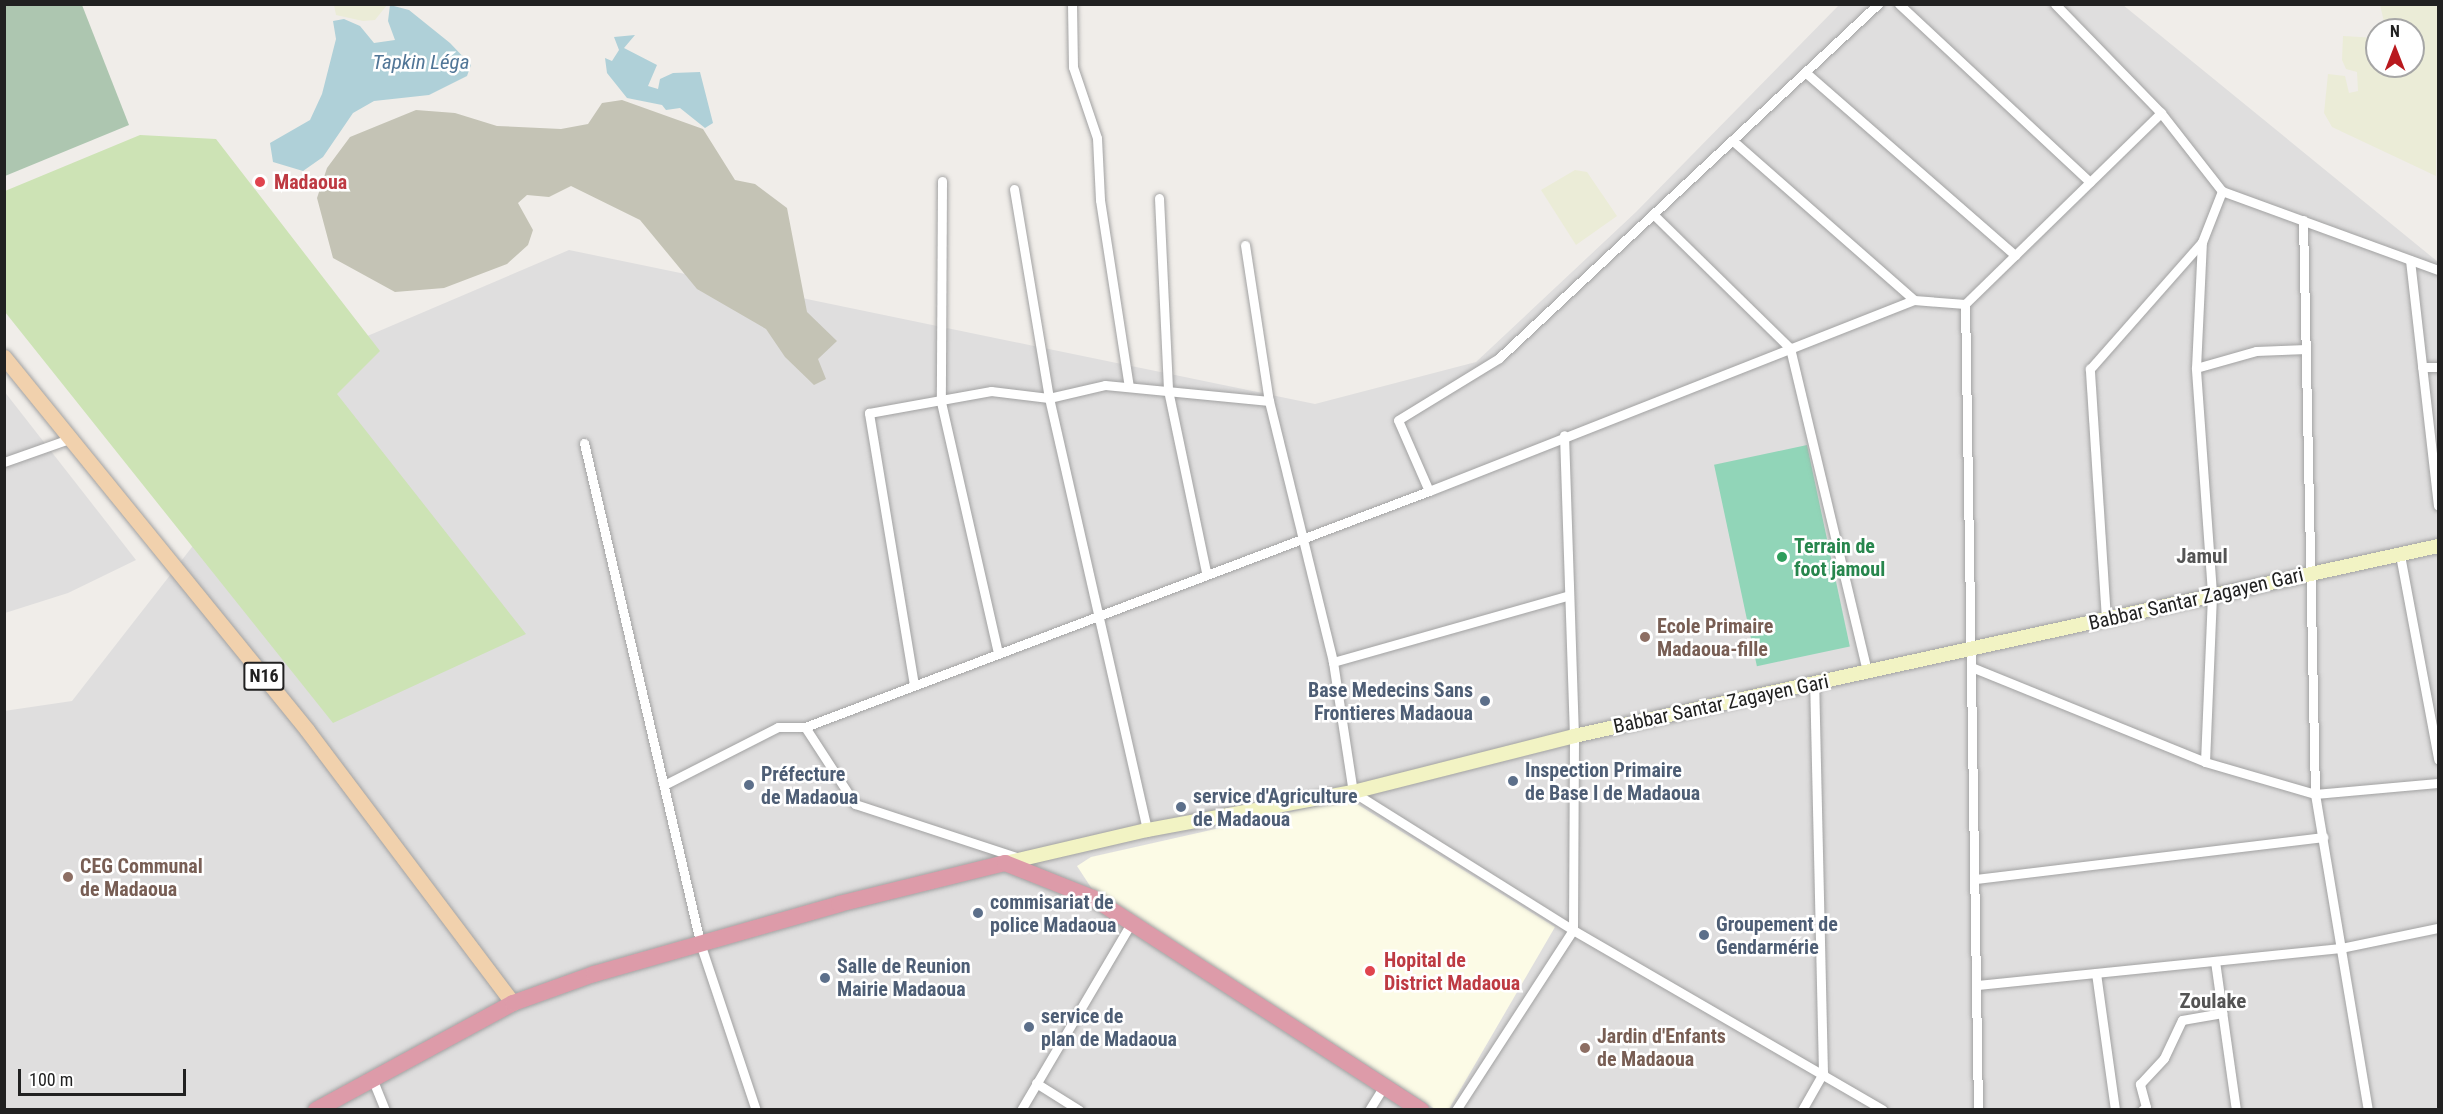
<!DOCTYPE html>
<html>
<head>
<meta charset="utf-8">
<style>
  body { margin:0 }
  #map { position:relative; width:2443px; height:1114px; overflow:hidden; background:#f0ede9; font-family:"Roboto Condensed",sans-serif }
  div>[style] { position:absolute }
  .residential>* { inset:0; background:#dfdede }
  .education>* { inset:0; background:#fcfbe6 }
  .construction>* { inset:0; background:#c4c3b5 }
  .farmland>* { inset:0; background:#ebecd7 }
  .grass>* { inset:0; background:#cde3b5 }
  .cemetery>* { inset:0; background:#adc6b0 }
  .pitch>* { inset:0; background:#91d5b8; transform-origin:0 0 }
  .water>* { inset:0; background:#afd0d8 }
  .roads { filter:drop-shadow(0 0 2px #a2a2a2) drop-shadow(0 0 2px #a2a2a2) }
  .street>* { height:9px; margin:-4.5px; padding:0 4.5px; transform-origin:4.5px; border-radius:4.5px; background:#fff }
  .secondary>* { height:14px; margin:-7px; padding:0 7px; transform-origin:7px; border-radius:7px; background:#f2f3c4 }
  .primary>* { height:15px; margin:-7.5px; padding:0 7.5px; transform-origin:7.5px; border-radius:7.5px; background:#f1d1ad }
  .highway>* { height:16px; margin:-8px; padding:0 8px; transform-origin:8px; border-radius:8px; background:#dd9ba9 }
  .dots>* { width:16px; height:16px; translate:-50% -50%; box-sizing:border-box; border:3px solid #fff; border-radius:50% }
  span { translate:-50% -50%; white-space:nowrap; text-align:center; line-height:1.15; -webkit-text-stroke:5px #fff; paint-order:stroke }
  .shield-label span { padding:2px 4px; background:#fff; border:2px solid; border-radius:4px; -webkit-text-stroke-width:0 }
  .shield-label { font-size:18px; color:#212121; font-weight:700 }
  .health-label { font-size:20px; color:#be3a42; font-weight:700 }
  .left { translate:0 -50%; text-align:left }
  .leisure-label { font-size:20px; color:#27864d; font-weight:700 }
  .street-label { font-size:20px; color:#212121 }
  .education-label { font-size:20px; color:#785e54; font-weight:700 }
  .service-label { font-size:20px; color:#4e5e75; font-weight:700 }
  .right { translate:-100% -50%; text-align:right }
  .water-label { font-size:21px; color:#517697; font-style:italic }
  .neighbourhood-label { font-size:21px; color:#545454; font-weight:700 }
  .frame { position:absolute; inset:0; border:6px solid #212121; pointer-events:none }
  .north { position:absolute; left:2365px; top:18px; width:60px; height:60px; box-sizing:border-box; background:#fff; border:2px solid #a6a6a6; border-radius:50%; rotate:0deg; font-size:16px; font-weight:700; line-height:24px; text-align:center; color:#212121 }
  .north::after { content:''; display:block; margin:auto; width:21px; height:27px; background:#b9191e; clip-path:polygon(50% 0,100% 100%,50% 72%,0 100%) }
  .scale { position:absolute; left:18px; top:1069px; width:168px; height:27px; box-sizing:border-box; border:3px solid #212121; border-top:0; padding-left:8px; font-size:18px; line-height:21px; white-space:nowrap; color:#212121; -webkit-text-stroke:4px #fff; paint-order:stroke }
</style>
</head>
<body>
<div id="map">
  <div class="residential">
    <i style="clip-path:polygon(1839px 5px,2123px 5px,2438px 262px,2438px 1109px,5px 1109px,4px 711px,72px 701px,351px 343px,569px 250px,1315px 404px,1476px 362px,1636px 212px)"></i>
    <i style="clip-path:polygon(4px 391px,136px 560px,68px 593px,5px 613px)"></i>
  </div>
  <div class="education">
    <i style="clip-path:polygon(1349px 799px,1555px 927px,1449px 1109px,1435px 1109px,1092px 889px,1077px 866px,1091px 857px)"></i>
  </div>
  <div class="construction">
    <i style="clip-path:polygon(622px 100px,703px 129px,735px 180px,755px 184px,787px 208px,807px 312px,837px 341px,818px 359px,826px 379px,814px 385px,785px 357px,766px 329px,697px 289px,640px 220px,571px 186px,549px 197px,527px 195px,518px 203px,533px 230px,528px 245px,507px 264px,444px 288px,395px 292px,333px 258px,317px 198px,327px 168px,350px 137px,416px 110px,455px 113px,497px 126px,561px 129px,588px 124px,602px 103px)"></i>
  </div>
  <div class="farmland">
    <i style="clip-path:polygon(334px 5px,334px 4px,387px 5px,375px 20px,363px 21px,336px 15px)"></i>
    <i style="clip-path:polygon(2380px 5px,2436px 5px,2438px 9px,2436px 176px,2332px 127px,2324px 113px,2328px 74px,2345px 76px,2349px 93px,2358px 91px,2357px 72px,2346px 69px,2342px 60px,2343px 36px,2377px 38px,2377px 66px,2413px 66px,2413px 30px,2386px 30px)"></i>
    <i style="clip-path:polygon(1575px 170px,1587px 172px,1617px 216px,1576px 245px,1541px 190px)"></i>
  </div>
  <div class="grass">
    <i style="clip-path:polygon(140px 135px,216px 139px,380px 351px,337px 394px,526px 634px,333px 723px,5px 312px,5px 191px)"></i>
  </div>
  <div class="cemetery">
    <i style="clip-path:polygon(5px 4px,82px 5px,129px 125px,5px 176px)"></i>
  </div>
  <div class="pitch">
    <i style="left:1807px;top:445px;width:206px;height:95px;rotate:78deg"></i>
  </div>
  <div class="water">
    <i style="clip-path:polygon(390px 5px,409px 10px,450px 43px,471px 65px,467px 76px,429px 95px,374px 101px,353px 113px,323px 157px,303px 171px,273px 162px,270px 143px,310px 120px,322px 94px,336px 39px,333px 21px,344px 19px,360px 26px,374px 43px,395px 40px,388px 21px)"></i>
    <i style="clip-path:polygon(635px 35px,624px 48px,657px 65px,648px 86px,658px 89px,660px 79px,673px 73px,700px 72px,713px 123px,705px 128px,680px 108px,666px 110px,662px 105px,627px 98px,607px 73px,605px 58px,612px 61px,619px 50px,614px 37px)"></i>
  </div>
  <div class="roads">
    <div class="street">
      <i style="left:1072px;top:4px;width:63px;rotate:89.1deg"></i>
      <i style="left:1073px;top:67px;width:75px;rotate:71.3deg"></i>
      <i style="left:1097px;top:138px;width:62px;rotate:87.2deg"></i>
      <i style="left:1100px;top:200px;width:189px;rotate:81.2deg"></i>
      <i style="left:1899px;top:4px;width:261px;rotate:43deg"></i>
      <i style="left:2055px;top:4px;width:152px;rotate:45.8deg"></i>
      <i style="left:2161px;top:113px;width:99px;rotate:52deg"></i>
      <i style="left:2222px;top:191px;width:230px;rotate:20.1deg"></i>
      <i style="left:1805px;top:72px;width:279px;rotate:41.1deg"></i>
      <i style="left:1732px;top:140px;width:242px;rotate:41.3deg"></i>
      <i style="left:942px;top:181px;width:221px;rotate:90.3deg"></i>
      <i style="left:941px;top:402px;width:256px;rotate:77.2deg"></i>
      <i style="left:1014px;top:189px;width:212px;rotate:80.5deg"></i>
      <i style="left:1049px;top:398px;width:443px;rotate:77.2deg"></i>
      <i style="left:1159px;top:198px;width:192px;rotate:87.3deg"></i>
      <i style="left:1168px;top:390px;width:186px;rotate:78.2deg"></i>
      <i style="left:1653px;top:214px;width:192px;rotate:44.4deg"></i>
      <i style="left:1790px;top:348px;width:333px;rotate:76.6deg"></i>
      <i style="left:2303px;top:220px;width:574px;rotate:88.8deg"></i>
      <i style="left:2315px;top:794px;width:320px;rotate:80.5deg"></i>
      <i style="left:1245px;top:245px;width:158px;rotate:81.3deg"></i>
      <i style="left:1269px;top:401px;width:269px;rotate:76.2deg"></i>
      <i style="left:1333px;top:662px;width:132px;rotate:81.3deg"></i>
      <i style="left:1353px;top:792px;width:260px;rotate:32.1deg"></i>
      <i style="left:1573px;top:930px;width:358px;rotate:30.1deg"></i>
      <i style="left:2410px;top:260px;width:247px;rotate:83.5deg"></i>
      <i style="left:2422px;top:367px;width:16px"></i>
      <i style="left:2196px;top:368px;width:62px;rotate:-15.8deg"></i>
      <i style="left:2256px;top:351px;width:50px;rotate:-2.3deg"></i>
      <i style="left:584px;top:443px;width:516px;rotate:76.91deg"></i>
      <i style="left:701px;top:946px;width:173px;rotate:71.5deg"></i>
      <i style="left:4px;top:462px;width:72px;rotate:-19.4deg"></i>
      <i style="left:1429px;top:491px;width:77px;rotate:-113.6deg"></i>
      <i style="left:1398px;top:420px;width:119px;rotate:-31.5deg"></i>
      <i style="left:1499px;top:358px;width:519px;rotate:-43.05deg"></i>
      <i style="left:2400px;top:555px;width:208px;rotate:79.4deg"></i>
      <i style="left:2106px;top:619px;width:251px;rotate:-93.7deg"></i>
      <i style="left:2090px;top:369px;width:169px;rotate:-48.6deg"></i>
      <i style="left:1333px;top:662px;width:245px;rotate:-15.8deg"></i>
      <i style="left:1974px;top:668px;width:249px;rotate:22.1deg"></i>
      <i style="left:2205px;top:762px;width:115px;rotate:16.2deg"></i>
      <i style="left:2315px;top:794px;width:123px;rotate:-5.1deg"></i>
      <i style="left:914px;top:685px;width:276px;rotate:-99.4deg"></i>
      <i style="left:869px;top:413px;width:124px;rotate:-10.2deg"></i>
      <i style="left:991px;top:391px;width:58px;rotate:6.9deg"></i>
      <i style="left:1049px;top:398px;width:57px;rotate:-13.1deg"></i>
      <i style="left:1105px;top:385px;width:165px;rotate:5.6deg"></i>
      <i style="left:805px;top:727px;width:92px;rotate:57deg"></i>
      <i style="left:855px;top:804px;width:173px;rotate:18.2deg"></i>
      <i style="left:2205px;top:762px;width:169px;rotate:-87.6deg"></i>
      <i style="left:2212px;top:593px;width:226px;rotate:-94.1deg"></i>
      <i style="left:2196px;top:368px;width:126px;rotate:-87.3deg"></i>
      <i style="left:2202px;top:242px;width:55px;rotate:-68.6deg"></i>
      <i style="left:664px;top:785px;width:128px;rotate:-27deg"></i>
      <i style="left:778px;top:727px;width:27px"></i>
      <i style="left:805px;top:727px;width:667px;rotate:-20.72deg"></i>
      <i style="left:1429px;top:491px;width:521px;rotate:-21.5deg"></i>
      <i style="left:1914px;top:300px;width:51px;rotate:4.5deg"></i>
      <i style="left:1976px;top:879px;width:350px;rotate:-6.9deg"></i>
      <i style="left:2215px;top:961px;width:150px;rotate:82deg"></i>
      <i style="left:2096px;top:973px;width:138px;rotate:82.1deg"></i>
      <i style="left:1977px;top:985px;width:366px;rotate:-5.8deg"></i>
      <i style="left:2341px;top:948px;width:99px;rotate:-11.7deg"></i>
      <i style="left:372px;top:1078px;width:35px;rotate:68deg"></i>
      <i style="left:1036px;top:1083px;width:51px;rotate:32.1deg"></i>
      <i style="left:1021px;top:1110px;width:215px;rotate:-59.5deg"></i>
      <i style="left:1369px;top:1110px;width:28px;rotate:-58deg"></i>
      <i style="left:1456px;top:1110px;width:215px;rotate:-57deg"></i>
      <i style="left:1573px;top:930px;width:194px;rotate:-89.7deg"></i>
      <i style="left:1574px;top:736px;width:301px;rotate:-91.9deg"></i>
      <i style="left:1802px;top:1110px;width:43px;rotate:-60.4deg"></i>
      <i style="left:1823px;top:1073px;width:389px;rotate:-91.3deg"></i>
      <i style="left:1978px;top:1110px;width:806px;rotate:-90.92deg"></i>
      <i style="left:1965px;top:304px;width:274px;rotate:-44.3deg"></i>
      <i style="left:2142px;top:1110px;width:5px;rotate:-37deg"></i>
      <i style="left:2146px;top:1107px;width:24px;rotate:-105deg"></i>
      <i style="left:2140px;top:1084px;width:35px;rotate:-47deg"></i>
      <i style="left:2164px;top:1058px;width:42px;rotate:-64.7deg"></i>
      <i style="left:2182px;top:1020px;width:41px;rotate:-9.9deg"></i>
    </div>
    <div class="secondary">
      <i style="left:1005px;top:863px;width:146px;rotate:-13.1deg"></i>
      <i style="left:1147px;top:830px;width:209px;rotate:-10.5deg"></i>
      <i style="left:1353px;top:792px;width:228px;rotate:-14.2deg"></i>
      <i style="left:1574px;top:736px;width:885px;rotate:-12.4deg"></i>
    </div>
    <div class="primary">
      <i style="left:4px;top:357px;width:481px;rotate:50.9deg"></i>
      <i style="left:307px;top:730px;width:342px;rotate:53deg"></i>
    </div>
    <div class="highway">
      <i style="left:316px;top:1110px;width:224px;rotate:-28.5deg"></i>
      <i style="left:513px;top:1003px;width:86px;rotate:-19.7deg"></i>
      <i style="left:594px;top:974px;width:255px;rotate:-15.9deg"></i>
      <i style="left:839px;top:904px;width:171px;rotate:-13.9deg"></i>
      <i style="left:1005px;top:863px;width:95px;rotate:21.7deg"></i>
      <i style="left:1093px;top:898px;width:391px;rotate:32.9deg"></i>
    </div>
  </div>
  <div class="dots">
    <i style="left:260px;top:182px;background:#e0444e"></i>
    <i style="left:1782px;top:557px;background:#2e9e5b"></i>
    <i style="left:1645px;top:637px;background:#8d6e63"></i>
    <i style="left:1485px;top:701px;background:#5c6f8a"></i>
    <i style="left:1513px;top:781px;background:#5c6f8a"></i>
    <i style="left:749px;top:785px;background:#5c6f8a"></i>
    <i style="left:1181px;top:807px;background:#5c6f8a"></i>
    <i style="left:68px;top:877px;background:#8d6e63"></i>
    <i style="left:978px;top:913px;background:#5c6f8a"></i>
    <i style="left:1704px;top:935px;background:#5c6f8a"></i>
    <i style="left:1370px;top:971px;background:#e0444e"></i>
    <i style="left:825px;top:978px;background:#5c6f8a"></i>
    <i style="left:1029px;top:1027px;background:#5c6f8a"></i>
    <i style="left:1585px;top:1048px;background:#8d6e63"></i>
  </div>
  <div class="shield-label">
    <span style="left:264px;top:676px">N16</span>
  </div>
  <div class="health-label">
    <span class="left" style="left:274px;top:182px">Madaoua</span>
    <span class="left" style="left:1384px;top:972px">Hopital de<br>District Madaoua</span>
  </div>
  <div class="leisure-label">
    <span class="left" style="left:1794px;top:558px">Terrain de<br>foot jamoul</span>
  </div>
  <div class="street-label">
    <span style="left:2196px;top:599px;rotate:-13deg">Babbar Santar Zagayen Gari</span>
    <span style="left:1721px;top:704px;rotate:-12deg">Babbar Santar Zagayen Gari</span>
  </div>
  <div class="education-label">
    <span class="left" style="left:1657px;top:638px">Ecole Primaire<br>Madaoua-fille</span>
    <span class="left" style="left:80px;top:878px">CEG Communal<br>de Madaoua</span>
    <span class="left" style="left:1597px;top:1048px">Jardin d'Enfants<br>de Madaoua</span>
  </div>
  <div class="service-label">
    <span class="right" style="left:1473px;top:702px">Base Medecins Sans<br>Frontieres Madaoua</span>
    <span class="left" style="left:1525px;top:782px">Inspection Primaire<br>de Base I de Madaoua</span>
    <span class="left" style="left:761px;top:786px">Préfecture<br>de Madaoua</span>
    <span class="left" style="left:1193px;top:808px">service d'Agriculture<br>de Madaoua</span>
    <span class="left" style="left:990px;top:914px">commisariat de<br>police Madaoua</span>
    <span class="left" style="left:1716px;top:936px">Groupement de<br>Gendarmérie</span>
    <span class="left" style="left:837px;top:978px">Salle de Reunion<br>Mairie Madaoua</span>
    <span class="left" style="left:1041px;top:1028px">service de<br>plan de Madaoua</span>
  </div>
  <div class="water-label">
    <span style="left:421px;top:62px">Tapkin Léga</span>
  </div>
  <div class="neighbourhood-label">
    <span style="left:2202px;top:556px">Jamul</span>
    <span style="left:2213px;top:1001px">Zoulake</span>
  </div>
  <div class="frame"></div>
  <div class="north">N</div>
  <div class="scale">100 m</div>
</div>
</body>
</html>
